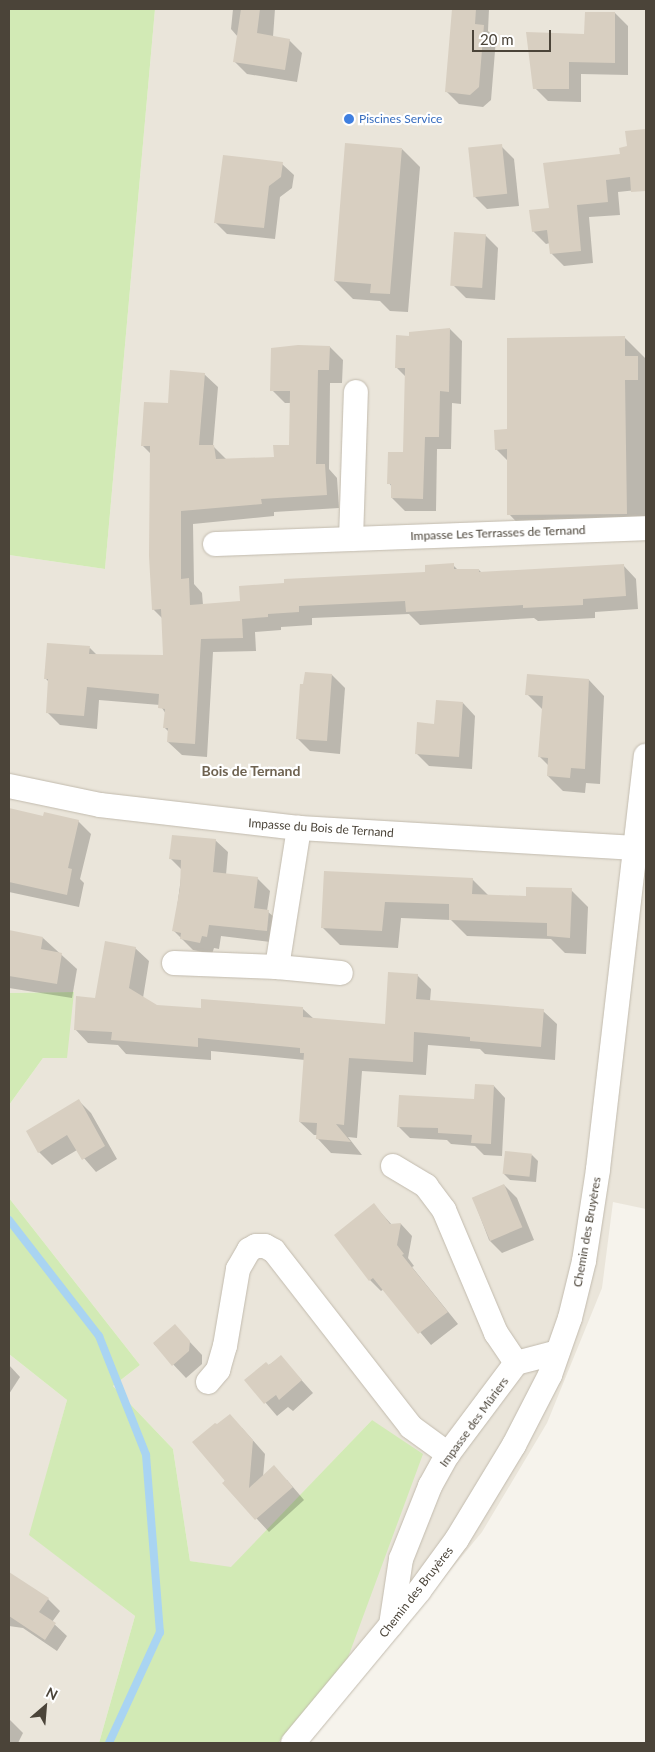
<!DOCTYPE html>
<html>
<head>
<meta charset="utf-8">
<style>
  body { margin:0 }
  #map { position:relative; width:655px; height:1752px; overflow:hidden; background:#f6f3ec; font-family:Lato,sans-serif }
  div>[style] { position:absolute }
  .residential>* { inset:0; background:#eae5da }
  .green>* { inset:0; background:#d2eab5 }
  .shadow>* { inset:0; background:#0003 }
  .stream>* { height:8px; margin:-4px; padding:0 4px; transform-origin:4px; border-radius:4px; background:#a9d4f2 }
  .building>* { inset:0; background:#d8cfc1; transform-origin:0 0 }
  .roads { filter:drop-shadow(0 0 1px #c2bbae) drop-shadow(0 0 1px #c2bbae) }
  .street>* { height:24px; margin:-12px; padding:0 12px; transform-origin:12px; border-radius:12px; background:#fff }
  .dots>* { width:14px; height:14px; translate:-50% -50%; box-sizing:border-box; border:2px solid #fff; border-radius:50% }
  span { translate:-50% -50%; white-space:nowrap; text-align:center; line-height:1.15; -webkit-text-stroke:4.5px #fff; paint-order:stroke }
  .shop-label { font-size:12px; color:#366cbe }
  .left { translate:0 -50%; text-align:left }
  .street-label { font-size:12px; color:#4b4439 }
  .neighbourhood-label { font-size:14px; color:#6e6250; font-weight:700 }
  .frame { position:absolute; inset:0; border:10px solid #4b4439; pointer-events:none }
  .north { position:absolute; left:20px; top:1682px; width:50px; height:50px; -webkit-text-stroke:4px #fff; paint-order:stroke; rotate:27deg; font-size:14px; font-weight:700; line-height:20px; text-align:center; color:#4b4439 }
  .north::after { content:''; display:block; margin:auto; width:18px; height:22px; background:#4b4439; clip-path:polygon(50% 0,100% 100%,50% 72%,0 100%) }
  .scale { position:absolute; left:472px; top:30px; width:79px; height:22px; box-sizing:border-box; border:2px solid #4b4439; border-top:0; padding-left:6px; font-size:15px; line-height:18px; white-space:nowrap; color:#4b4439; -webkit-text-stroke:4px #fff; paint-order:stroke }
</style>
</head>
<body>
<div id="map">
  <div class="residential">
    <i style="clip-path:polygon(155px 9px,646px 9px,646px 1209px,613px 1202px,602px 1288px,547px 1423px,482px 1532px,307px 1743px,278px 1743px,343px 1671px,372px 1420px,231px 1568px,190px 1561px,173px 1449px,113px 1386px,140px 1365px,9px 1198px,9px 1105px,43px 1058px,74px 992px,9px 993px,9px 555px,105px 569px)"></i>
    <i style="clip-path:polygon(9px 1354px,67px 1400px,30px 1535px,135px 1616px,99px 1743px,9px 1743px)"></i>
  </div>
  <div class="green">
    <i style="clip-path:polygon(9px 9px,155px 9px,105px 569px,9px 555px)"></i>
    <i style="clip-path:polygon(74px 992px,67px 1058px,43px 1058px,9px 1105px,9px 993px)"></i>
    <i style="clip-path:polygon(9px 1198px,140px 1365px,113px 1386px,173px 1449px,190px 1561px,231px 1567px,372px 1420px,423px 1454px,343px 1671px,278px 1743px,99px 1743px,135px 1616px,29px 1535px,67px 1400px,9px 1354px)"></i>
  </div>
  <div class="shadow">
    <i style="clip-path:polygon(233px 9px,275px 9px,273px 37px,289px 40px,302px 53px,297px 82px,247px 74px,234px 61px,238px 37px,231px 29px)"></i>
    <i style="clip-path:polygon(454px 9px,489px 9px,488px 31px,496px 39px,491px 100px,483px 107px,459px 104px,446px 91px)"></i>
    <i style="clip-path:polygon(615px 13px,628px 26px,628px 75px,581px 74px,581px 102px,548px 101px,535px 88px,586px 35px)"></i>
    <i style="clip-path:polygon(646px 130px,646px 189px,618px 192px,620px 215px,589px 217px,593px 263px,564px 266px,551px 253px,550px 243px,546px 244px,533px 231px,550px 209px,621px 156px,628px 147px,627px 132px)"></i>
    <i style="clip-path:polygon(501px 146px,514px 159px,519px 206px,487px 209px,474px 196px)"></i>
    <i style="clip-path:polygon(402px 149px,420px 167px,408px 312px,390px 311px,380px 301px,353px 299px,335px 281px)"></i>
    <i style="clip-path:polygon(282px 164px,294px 175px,292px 188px,280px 197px,275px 239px,227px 234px,215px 222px)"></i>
    <i style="clip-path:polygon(485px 235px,498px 248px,495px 300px,466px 298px,453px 285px)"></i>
    <i style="clip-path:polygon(450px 329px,462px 341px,461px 404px,452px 403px,451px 449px,437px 449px,436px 511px,405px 511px,392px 498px,392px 487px,389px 483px,405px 453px,406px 377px,397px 368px,410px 337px)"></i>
    <i style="clip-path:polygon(624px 337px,646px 359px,646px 536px,531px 537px,509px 514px,508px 461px,496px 449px,509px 431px)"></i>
    <i style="clip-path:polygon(330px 347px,343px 360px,342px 383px,330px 383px,329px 469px,337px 478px,339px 508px,274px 512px,274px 516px,193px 524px,194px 584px,202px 593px,203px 605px,242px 602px,427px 573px,453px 565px,459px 571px,479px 570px,482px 573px,623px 565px,636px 579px,638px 609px,595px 612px,595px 618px,538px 621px,534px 618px,420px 625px,409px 614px,312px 618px,312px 625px,281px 627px,281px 630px,255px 632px,256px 651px,213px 652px,207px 757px,182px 755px,168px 742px,169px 732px,164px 727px,166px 714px,160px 705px,99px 700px,97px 729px,60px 725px,47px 712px,49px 682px,45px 678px,90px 648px,97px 655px,164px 657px,163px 619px,153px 609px,151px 454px,142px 445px,169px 404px,204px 374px,218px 387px,213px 446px,227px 460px,275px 458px,290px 447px,291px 403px,285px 403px,272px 390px)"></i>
    <i style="clip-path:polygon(306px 673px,332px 675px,345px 688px,340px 754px,310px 751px,297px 738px)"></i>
    <i style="clip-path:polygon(589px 680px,604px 696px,600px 784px,586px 783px,585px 793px,563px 791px,548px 776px,549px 766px,539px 756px,543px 710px,527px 694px)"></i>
    <i style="clip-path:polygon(463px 703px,475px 716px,472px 769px,429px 766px,416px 753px,435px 725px)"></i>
    <i style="clip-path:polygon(9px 809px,44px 817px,78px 821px,91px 834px,80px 879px,84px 883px,79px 907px,9px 892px)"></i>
    <i style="clip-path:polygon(215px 840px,228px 852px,226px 875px,257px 878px,270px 891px,267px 911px,281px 923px,279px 943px,221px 936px,219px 949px,214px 948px,212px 954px,193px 950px,174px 931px,182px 870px,171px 859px)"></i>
    <i style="clip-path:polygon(326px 872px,472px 879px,489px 896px,527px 898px,571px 890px,588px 907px,586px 954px,565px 953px,551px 939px,467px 936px,451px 920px,401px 918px,398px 948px,340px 945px,323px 928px)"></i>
    <i style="clip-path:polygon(9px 932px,43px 938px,77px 969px,72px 998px,9px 988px)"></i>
    <i style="clip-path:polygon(135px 948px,149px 961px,143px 998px,156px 1006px,202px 1009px,303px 1009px,314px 1019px,386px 1025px,417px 975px,431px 989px,430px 1001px,543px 1011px,557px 1024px,555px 1060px,485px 1054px,480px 1049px,428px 1045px,426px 1075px,362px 1071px,357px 1138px,348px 1137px,362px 1155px,331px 1153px,318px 1139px,318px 1135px,314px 1135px,300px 1122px,305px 1060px,211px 1051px,211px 1060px,126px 1054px,118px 1045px,88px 1043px,75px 1029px)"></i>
    <i style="clip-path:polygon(494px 1086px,505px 1098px,502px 1156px,484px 1155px,475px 1146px,451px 1144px,447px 1140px,410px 1138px,398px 1126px,475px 1100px)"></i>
    <i style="clip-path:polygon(78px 1100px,91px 1113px,117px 1159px,96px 1172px,77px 1150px,52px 1165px,39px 1152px)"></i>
    <i style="clip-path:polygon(532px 1155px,538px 1161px,536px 1182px,510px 1180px,504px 1174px)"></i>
    <i style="clip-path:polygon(504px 1185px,517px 1198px,534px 1240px,502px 1253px,489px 1240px,473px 1198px)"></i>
    <i style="clip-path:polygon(374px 1205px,392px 1225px,401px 1224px,412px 1236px,408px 1258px,414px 1266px,412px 1267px,458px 1324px,431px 1345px,384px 1289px,381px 1291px,370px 1280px)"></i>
    <i style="clip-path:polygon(175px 1326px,202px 1355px,202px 1364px,186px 1378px,154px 1344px)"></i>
    <i style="clip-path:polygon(281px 1357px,313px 1393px,293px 1411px,288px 1407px,277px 1416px,246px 1380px)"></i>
    <i style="clip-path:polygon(9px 1365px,20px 1377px,9px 1394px)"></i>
    <i style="clip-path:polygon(242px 1428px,265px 1454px,263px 1477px,287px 1480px,304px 1500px,269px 1532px,224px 1483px)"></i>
    <i style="clip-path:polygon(9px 1580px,48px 1599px,60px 1611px,52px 1622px,67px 1636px,57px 1651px,23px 1628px,9px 1626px)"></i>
    <i style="clip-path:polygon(9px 1719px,23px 1733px,18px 1743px,9px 1743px)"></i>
  </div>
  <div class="stream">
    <i style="left:9px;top:1220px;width:147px;rotate:52.2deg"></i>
    <i style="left:99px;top:1336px;width:128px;rotate:68.4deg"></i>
    <i style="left:146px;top:1455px;width:178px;rotate:85.5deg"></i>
    <i style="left:160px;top:1632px;width:122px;rotate:114.7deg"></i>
  </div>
  <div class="building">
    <i style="clip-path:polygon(241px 9px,260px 9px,257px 33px,290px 39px,285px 70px,233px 62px)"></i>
    <i style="clip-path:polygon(452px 9px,476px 9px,475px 24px,484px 25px,479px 87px,470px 95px,445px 92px)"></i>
    <i style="clip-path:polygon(585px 12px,615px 12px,615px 63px,569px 62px,569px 89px,533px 89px,526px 32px,584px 34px)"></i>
    <i style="clip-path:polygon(646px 129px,646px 191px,631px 192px,630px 177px,606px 180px,608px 202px,577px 205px,581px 251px,550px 254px,547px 230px,532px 232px,529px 210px,549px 208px,543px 163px,620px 154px,619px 148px,627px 146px,625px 131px)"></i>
    <i style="clip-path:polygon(345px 143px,402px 148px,390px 294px,370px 293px,371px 284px,334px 281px)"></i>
    <i style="left:502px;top:144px;width:50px;height:34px;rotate:84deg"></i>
    <i style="clip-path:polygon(223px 155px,283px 162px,281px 177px,269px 186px,264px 228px,214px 223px)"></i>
    <i style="left:454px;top:232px;width:32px;height:54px;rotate:4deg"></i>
    <i style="clip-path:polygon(450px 328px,449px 392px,440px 391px,439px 437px,425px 437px,423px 499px,391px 498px,391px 484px,387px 484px,388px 452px,403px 452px,405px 368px,395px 368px,396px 335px,409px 336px,409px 332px)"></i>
    <i style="clip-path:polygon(625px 336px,625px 356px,638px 356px,638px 380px,625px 380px,627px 514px,507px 515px,507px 449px,495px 450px,494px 430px,507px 429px,507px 338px)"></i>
    <i style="clip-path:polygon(298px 345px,330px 346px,329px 370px,318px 370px,316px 464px,325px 464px,327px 495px,261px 499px,262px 504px,181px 511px,181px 579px,189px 578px,190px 605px,240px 601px,239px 586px,284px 583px,284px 579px,425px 572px,425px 565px,454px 563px,454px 569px,479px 569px,479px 572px,624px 564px,626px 596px,583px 599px,583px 605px,523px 608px,523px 605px,406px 612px,405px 601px,299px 606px,299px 612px,268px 614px,268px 617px,242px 619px,243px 638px,201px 639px,195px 744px,167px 742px,168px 728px,163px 728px,165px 709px,158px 708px,159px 694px,87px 687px,84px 716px,46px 713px,48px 679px,44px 679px,47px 643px,90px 646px,89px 654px,163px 655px,161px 609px,152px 610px,149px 556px,150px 446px,141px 446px,144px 402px,168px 403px,170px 370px,205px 373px,199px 445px,214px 445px,216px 459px,274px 457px,273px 445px,289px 445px,290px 391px,270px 391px,271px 348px)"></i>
    <i style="clip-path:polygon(305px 672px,332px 674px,327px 741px,296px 739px,300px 684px,303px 684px)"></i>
    <i style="clip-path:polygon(527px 674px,589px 679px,585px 769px,571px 768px,570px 778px,547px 776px,548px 758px,538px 757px,543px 696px,525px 695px)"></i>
    <i style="clip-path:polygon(436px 700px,463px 702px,459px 757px,415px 754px,417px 722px,434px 724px)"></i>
    <i style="clip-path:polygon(9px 808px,43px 816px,44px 812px,79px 820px,68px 868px,72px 869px,67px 895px,9px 882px)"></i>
    <i style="clip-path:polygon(172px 835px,216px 839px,213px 872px,258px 877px,254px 908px,269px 910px,267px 931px,209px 925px,207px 937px,202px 936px,200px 943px,180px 939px,181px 933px,172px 931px,180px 888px,181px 860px,169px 859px)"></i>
    <i style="clip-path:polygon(324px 871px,473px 878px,472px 894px,526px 896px,526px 887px,572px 888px,570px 938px,547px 936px,547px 923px,449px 920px,449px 904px,385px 902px,382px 931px,321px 928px)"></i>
    <i style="clip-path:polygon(9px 930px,43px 937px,41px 949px,62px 953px,57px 984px,9px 976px)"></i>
    <i style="clip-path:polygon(105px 941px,136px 947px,129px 988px,157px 1005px,201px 1008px,201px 999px,303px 1007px,303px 1017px,385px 1024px,388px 972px,418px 974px,416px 999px,544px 1009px,541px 1047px,470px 1041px,470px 1037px,414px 1032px,413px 1062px,349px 1058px,344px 1125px,336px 1124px,351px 1142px,316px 1139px,317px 1123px,299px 1122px,304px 1053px,300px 1053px,300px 1048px,198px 1038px,198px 1047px,111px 1040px,112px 1032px,74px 1030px,76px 996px,95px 998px)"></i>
    <i style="clip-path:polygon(475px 1084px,494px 1085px,491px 1144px,471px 1143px,472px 1135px,438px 1133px,438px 1128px,397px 1127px,399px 1095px,474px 1099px)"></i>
    <i style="clip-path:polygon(79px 1099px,105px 1146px,82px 1160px,67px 1135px,38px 1153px,26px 1131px)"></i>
    <i style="left:505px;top:1151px;width:27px;height:23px;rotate:6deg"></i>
    <i style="left:504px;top:1184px;width:47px;height:35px;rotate:67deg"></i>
    <i style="clip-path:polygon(374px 1203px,390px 1224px,401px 1223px,397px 1245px,404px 1254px,402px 1255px,448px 1312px,418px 1334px,373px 1278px,369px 1281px,334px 1235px)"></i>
    <i style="clip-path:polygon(175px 1324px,190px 1341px,189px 1351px,172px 1366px,153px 1343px)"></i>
    <i style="clip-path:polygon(281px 1355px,302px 1380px,279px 1400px,276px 1395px,264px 1404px,244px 1380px,266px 1362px,269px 1365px)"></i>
    <i style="clip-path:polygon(230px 1414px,253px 1440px,249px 1488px,274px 1465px,293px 1487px,255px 1520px,222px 1483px,225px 1481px,192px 1442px,215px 1423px,217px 1424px)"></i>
    <i style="clip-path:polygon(9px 1572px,49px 1598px,39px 1612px,56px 1623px,45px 1640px,9px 1616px)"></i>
  </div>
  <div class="roads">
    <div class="street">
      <i style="left:351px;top:539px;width:147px;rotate:-88.1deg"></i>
      <i style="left:215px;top:544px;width:431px;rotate:-2.1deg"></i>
      <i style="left:9px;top:786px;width:93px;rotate:11.8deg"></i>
      <i style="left:100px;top:805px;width:200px;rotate:6.6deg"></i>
      <i style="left:299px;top:828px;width:338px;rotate:3.4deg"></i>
      <i style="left:174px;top:963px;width:103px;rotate:2.2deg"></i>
      <i style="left:277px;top:967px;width:64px;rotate:5.4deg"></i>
      <i style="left:277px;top:967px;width:141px;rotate:-81deg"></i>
      <i style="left:393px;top:1166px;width:39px;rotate:31deg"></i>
      <i style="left:426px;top:1186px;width:30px;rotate:53deg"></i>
      <i style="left:444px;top:1210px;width:134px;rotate:67.1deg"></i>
      <i style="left:496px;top:1333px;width:36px;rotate:56deg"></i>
      <i style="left:208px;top:1382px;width:16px;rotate:-50deg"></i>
      <i style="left:218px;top:1370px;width:25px;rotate:-74deg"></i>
      <i style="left:225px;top:1346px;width:78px;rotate:-80.4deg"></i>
      <i style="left:238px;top:1269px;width:22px;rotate:-60deg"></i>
      <i style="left:249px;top:1250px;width:8px;rotate:-30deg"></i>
      <i style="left:256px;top:1246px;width:9px"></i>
      <i style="left:265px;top:1246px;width:10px;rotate:29deg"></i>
      <i style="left:274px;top:1251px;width:223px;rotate:52.1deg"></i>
      <i style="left:411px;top:1427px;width:46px;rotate:36.1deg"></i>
      <i style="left:391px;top:1625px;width:67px;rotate:-81.4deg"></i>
      <i style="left:401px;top:1559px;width:79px;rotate:-68.3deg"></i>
      <i style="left:430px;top:1486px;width:37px;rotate:-61deg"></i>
      <i style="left:448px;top:1454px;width:114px;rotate:-53.2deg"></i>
      <i style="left:516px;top:1363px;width:43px;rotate:-14.7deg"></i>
      <i style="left:293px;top:1743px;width:197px;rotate:-50.3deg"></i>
      <i style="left:419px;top:1591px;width:64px;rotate:-53.8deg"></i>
      <i style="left:457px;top:1539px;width:110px;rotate:-58.8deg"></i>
      <i style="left:514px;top:1445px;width:79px;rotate:-62.8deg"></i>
      <i style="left:550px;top:1375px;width:60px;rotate:-70.7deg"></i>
      <i style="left:570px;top:1318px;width:59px;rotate:-76.2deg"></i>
      <i style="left:584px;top:1261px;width:93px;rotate:-81.3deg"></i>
      <i style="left:598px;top:1169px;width:416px;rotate:-83.4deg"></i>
    </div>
  </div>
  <div class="dots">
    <i style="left:349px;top:119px;background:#3f7fe0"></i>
  </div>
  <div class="shop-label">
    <span class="left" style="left:359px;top:119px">Piscines Service</span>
  </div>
  <div class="street-label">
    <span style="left:498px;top:533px;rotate:-2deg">Impasse Les Terrasses de Ternand</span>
    <span style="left:321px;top:828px;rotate:4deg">Impasse du Bois de Ternand</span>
    <span style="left:587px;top:1232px;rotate:-80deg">Chemin des Bruyères</span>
    <span style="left:474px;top:1422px;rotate:-54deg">Impasse des Mûriers</span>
    <span style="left:416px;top:1592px;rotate:-52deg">Chemin des Bruyères</span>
  </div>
  <div class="neighbourhood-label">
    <span style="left:251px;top:771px">Bois de Ternand</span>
  </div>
  <div class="frame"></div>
  <div class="north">N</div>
  <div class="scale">20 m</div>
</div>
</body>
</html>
